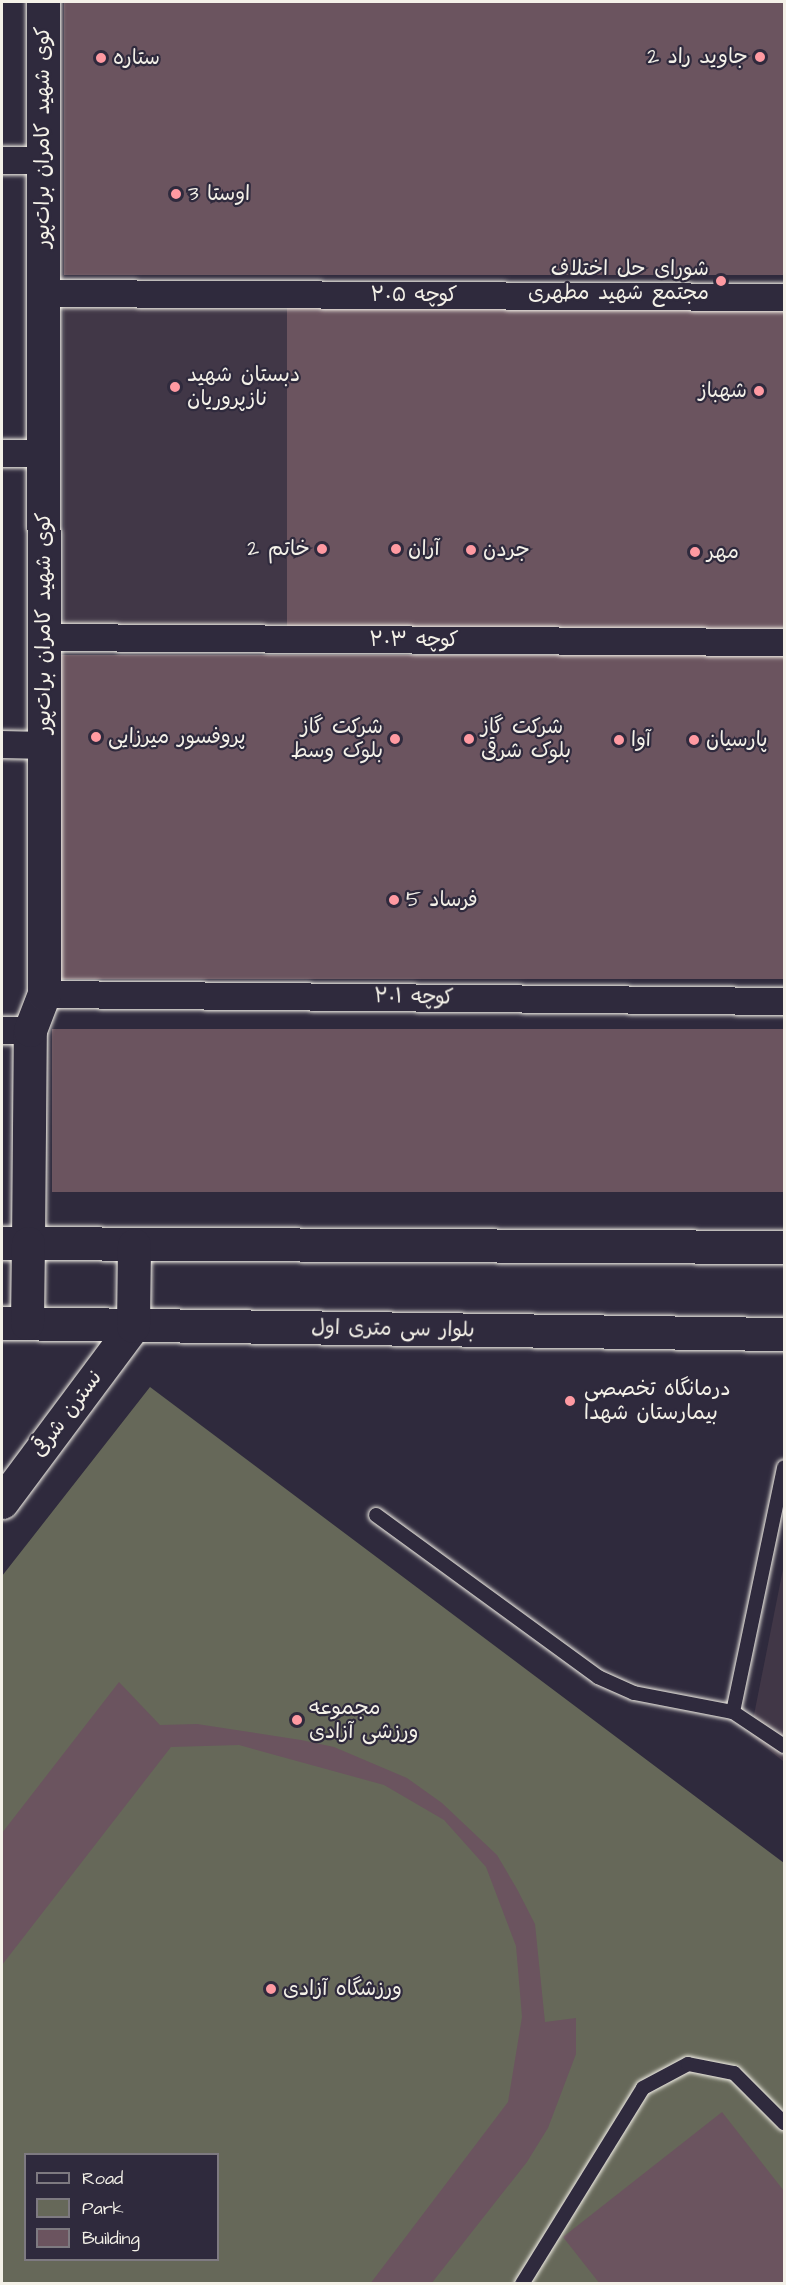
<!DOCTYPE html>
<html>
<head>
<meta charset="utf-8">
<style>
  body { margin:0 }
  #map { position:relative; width:786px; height:2285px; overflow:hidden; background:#2f2a3d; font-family:"Architects Daughter","Playpen Sans Arabic",sans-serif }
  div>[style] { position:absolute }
  .built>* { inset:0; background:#413747; transform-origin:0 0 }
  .green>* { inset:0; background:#666859 }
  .building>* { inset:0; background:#6b545f; transform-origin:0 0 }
  .roads { filter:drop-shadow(0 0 2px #f4f1e8) drop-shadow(0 0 2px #f4f1e8) }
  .service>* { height:14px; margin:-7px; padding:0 7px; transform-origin:7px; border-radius:7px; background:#2f2a3d }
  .minor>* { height:27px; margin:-13.5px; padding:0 13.5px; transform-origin:13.5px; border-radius:13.5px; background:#2f2a3d }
  .tertiary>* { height:33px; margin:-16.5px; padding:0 16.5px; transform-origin:16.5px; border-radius:16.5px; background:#2f2a3d }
  .secondary>* { height:33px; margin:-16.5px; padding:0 16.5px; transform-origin:16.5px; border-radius:16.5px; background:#2f2a3d }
  .dots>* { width:16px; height:16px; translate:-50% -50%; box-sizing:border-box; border:3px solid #2f2a3d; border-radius:50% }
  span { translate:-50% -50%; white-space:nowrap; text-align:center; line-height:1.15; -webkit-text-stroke:4.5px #2f2a3d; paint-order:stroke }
  .poi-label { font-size:21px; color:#f4f1e8 }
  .right { translate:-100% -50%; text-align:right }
  .left { translate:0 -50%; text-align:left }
  .street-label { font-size:21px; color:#f4f1e8 }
  .frame { position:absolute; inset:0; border:3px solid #f4f1e8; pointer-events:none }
  .legend { position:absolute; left:24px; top:2153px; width:195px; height:108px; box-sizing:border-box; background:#2f2a3d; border:2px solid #7e7a81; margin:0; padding:8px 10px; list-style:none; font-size:18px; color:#f4f1e8 }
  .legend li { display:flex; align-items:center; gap:12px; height:30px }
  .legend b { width:30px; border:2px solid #7e7a81 }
</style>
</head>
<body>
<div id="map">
  <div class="built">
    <i style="left:64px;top:304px;width:223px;height:324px"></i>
    <i style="clip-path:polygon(784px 1564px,784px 1762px,750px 1735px)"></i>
  </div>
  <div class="green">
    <i style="clip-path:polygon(evenodd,150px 1387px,784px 1863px,784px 2283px,2px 2283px,2px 1576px,150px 1387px,26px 2154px,218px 2154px,218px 2260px,26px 2260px,26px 2154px)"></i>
  </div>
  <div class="building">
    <i style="left:64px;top:2px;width:720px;height:273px"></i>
    <i style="left:287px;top:305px;width:497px;height:324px"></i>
    <i style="left:59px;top:655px;width:725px;height:324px"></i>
    <i style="left:52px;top:1029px;width:732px;height:163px"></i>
    <i style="clip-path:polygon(119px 1682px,160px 1725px,197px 1724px,301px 1740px,334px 1747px,407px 1778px,442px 1803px,497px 1855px,517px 1889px,535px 1924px,545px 2022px,576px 2018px,576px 2054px,548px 2128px,527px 2162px,431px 2284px,370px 2284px,508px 2102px,522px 2017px,516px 1946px,486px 1867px,444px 1820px,384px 1785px,239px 1745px,171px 1747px,2px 1965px,2px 1833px)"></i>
    <i style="clip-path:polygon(722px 2112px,784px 2191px,784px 2284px,600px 2284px,563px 2237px)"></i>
  </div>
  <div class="roads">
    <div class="service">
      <i style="left:376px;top:1515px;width:275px;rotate:36.1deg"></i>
      <i style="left:598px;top:1677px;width:39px;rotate:24deg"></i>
      <i style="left:634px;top:1693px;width:101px;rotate:10.9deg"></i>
      <i style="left:733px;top:1712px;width:61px;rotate:33.7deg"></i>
      <i style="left:733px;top:1712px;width:250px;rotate:-78.2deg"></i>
      <i style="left:522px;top:2284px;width:230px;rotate:-58.3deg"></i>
      <i style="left:643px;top:2088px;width:51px;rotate:-28.1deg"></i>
      <i style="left:688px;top:2064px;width:47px;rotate:11.1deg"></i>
      <i style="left:734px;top:2073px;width:71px;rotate:45deg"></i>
    </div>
    <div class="minor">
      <i style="left:2px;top:160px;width:41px"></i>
      <i style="left:43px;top:293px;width:741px;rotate:0.31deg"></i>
      <i style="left:2px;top:453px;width:41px"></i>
      <i style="left:43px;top:637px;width:741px;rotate:0.39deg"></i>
      <i style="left:2px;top:744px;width:42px;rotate:1.4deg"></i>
      <i style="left:44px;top:994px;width:740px;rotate:0.54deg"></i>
      <i style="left:2px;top:1030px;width:28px"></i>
    </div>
    <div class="tertiary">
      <i style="left:28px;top:1243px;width:213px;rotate:-89.5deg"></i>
      <i style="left:30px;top:1030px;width:39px;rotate:-69deg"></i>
      <i style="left:44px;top:994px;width:992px;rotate:-90.06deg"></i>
      <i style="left:2px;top:1502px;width:219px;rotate:-53.3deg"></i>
    </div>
    <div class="secondary">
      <i style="left:2px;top:1243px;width:782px;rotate:0.29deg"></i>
      <i style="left:2px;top:1323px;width:782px;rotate:0.81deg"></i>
      <i style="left:27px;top:1323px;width:80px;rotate:-89.3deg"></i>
      <i style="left:133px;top:1326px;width:81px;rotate:-89.3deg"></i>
    </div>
  </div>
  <div class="dots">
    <i style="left:760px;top:57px;background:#ff9aa2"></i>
    <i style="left:101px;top:58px;background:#ff9aa2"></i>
    <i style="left:176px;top:194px;background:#ff9aa2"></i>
    <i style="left:721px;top:281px;background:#ff9aa2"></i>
    <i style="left:175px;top:387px;background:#ff9aa2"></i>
    <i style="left:759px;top:391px;background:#ff9aa2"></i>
    <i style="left:322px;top:549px;background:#ff9aa2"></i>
    <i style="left:396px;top:549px;background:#ff9aa2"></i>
    <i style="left:471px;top:550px;background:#ff9aa2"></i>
    <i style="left:695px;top:552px;background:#ff9aa2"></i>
    <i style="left:96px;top:737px;background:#ff9aa2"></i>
    <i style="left:395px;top:739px;background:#ff9aa2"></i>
    <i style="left:469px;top:739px;background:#ff9aa2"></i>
    <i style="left:619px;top:740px;background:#ff9aa2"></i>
    <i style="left:694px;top:740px;background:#ff9aa2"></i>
    <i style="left:394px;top:900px;background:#ff9aa2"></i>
    <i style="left:570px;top:1401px;background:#ff9aa2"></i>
    <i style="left:297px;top:1720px;background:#ff9aa2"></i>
    <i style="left:271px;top:1989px;background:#ff9aa2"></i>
  </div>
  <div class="poi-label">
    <span class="right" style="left:748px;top:57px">2 جاوید راد</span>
    <span class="left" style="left:113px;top:58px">ستاره</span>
    <span class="left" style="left:188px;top:194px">اوستا 3</span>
    <span class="right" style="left:709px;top:281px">شورای حل اختلاف<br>مجتمع شهید مطهری</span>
    <span class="left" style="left:187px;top:387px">دبستان شهید<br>نازپروریان</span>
    <span class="right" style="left:747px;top:391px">شهباز</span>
    <span class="right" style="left:310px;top:549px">خاتم 2</span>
    <span class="left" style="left:408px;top:549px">آران</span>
    <span class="left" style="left:483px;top:550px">جردن</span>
    <span class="left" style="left:707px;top:552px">مهر</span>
    <span class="right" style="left:383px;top:739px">شرکت گاز<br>بلوک وسط</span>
    <span class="left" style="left:481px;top:739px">شرکت گاز<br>بلوک شرقی</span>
    <span class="left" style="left:108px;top:737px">پروفسور میرزایی</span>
    <span class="left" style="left:631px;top:740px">آوا</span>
    <span class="left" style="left:706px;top:740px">پارسیان</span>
    <span class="left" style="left:406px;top:900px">فرساد 5</span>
    <span class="left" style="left:584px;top:1401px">درمانگاه تخصصی<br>بیمارستان شهدا</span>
    <span class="left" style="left:309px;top:1720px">مجموعه<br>ورزشی آزادی</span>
    <span class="left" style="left:283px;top:1989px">ورزشگاه آزادی</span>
  </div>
  <div class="street-label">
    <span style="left:43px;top:137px;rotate:-90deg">کوی شهید کامران برات‌پور</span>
    <span style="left:414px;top:295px">کوچه ۲۰۵</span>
    <span style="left:44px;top:623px;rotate:-90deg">کوی شهید کامران برات‌پور</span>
    <span style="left:414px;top:640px">کوچه ۲۰۳</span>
    <span style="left:414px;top:997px;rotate:1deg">کوچه ۲۰۱</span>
    <span style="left:393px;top:1329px;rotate:1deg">بلوار سی متری اول</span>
    <span style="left:67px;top:1414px;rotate:-53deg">نسترن شرقی</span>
  </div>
  <div class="frame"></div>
  <ul class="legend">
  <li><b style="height:8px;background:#2f2a3d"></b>Road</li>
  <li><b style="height:16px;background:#666859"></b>Park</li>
  <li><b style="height:16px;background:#6b545f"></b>Building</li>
  </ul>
</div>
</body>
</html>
